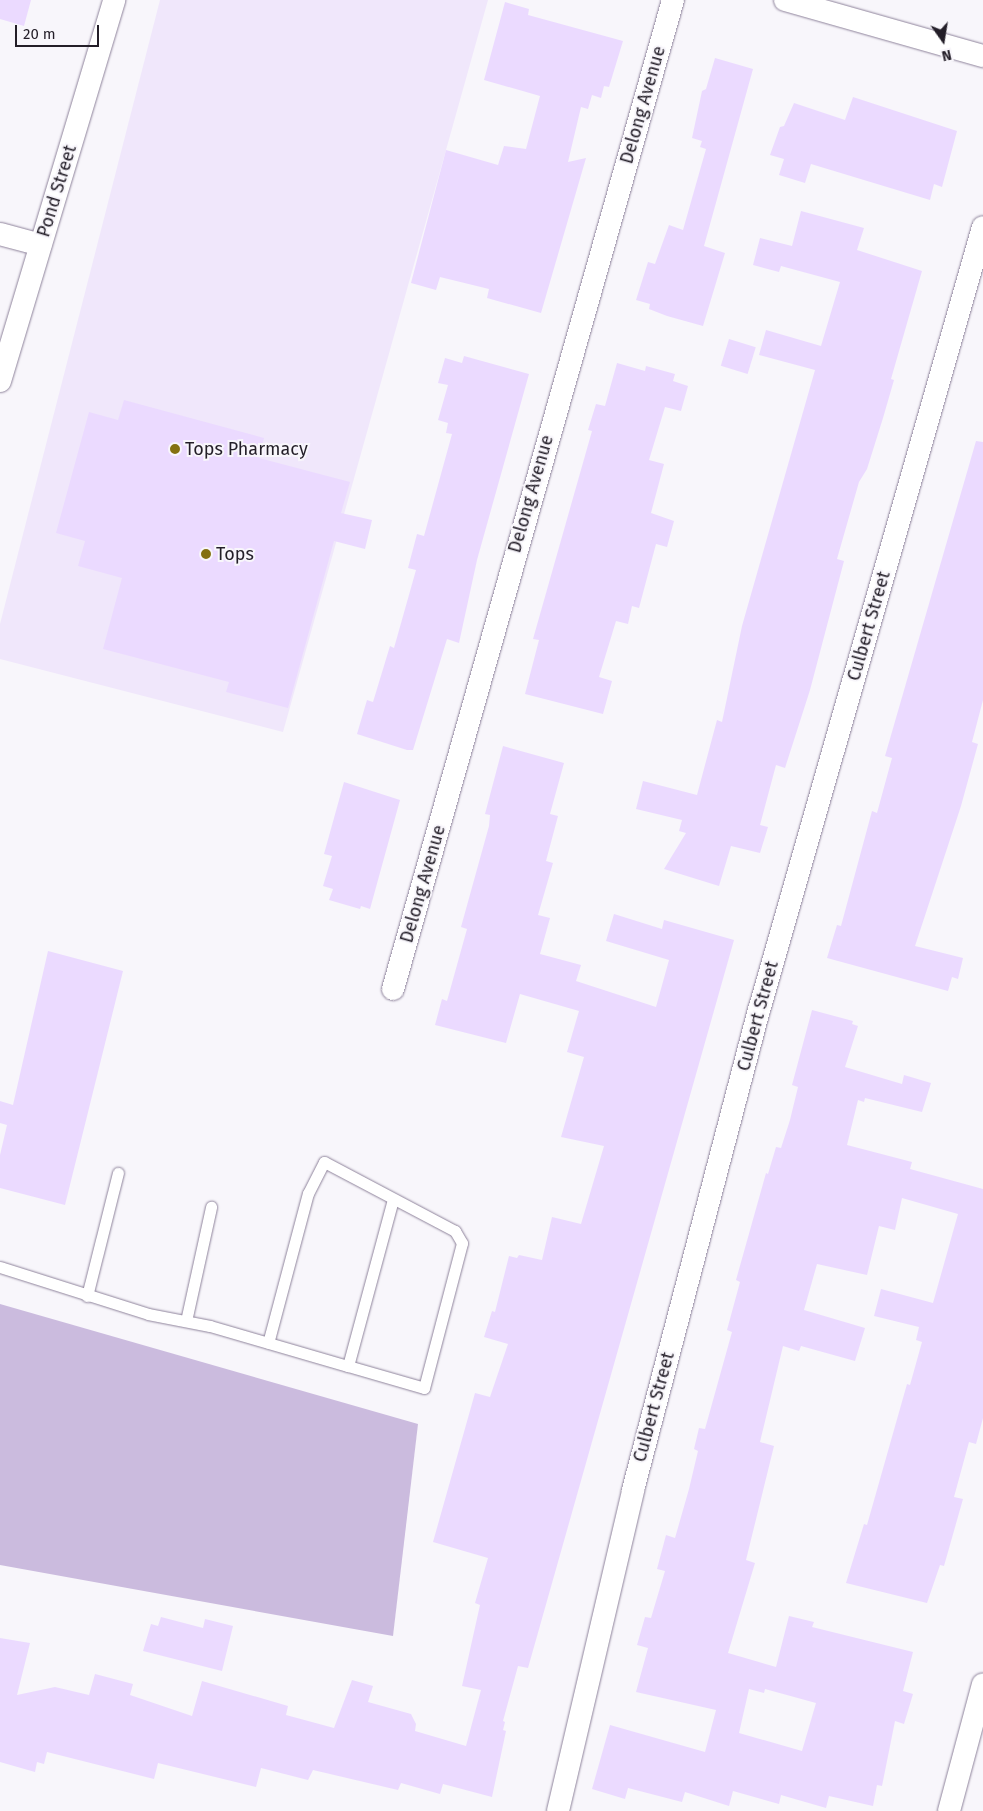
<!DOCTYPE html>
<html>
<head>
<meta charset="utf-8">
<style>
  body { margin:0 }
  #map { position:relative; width:983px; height:1811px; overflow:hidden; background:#f8f6fb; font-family:"Fira Sans",sans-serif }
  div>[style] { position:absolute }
  .built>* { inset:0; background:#f0e7fb }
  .green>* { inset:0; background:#cbbbde }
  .building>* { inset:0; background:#ebdaff; transform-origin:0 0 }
  .roads { filter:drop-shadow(0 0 1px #8e839b) drop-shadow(0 0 1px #8e839b) }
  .lane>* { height:11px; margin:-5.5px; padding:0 5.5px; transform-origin:5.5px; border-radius:5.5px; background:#fff }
  .street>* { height:22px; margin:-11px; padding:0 11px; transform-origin:11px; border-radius:11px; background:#fff }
  .dots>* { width:14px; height:14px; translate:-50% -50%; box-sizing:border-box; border:2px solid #f8f6fb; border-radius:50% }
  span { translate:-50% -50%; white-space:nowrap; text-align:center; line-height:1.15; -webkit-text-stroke:4px #f8f6fb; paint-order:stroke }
  .street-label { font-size:18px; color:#231e28 }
  .poi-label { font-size:18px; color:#231e28 }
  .left { translate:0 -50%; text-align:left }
  .north { position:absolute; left:918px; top:15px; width:50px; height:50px; -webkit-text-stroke:4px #f8f6fb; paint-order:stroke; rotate:167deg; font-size:14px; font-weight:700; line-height:20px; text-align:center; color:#231e28 }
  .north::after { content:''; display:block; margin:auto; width:18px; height:22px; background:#231e28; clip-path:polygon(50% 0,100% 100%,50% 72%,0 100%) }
  .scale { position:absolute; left:15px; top:25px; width:84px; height:22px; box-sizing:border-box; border:2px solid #231e28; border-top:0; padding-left:6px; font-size:15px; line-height:18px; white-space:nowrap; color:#231e28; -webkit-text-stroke:4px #f8f6fb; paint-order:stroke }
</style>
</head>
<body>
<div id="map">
  <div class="built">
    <i style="clip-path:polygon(160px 0,488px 0,283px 732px,0 659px,0 624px)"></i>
  </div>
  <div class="green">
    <i style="clip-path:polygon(0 1304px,418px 1424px,393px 1636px,0 1565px)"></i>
  </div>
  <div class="building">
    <i style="clip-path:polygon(0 0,31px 0,24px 26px,0 19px)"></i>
    <i style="clip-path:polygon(505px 2px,529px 9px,528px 15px,623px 41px,609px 87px,604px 86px,601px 98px,592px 95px,588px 109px,581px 107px,568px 162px,586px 158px,541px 313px,487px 298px,489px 289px,440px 277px,436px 290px,411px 283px,446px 150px,498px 165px,504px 146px,526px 149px,540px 96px,484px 80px)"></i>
    <i style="clip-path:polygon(715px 58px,753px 69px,704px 246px,725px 253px,703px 326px,667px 316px,649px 309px,650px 304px,636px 300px,648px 262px,655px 264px,669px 225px,683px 230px,706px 149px,700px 147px,702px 141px,692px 138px,702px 91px,706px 89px)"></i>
    <i style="clip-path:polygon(853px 97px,957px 131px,942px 187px,934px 184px,930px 200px,811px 164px,805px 183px,779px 175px,784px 159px,770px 155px,780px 127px,784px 126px,794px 103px,845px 120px)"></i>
    <i style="clip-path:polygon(801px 211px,864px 228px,857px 250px,922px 271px,891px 379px,894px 380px,883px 418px,867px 469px,859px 482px,837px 559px,844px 561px,810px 690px,785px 768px,776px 765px,760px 825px,768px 827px,760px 853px,731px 846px,719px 886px,664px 869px,686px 833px,679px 831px,682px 820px,636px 809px,643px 781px,697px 795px,717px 720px,722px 722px,742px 626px,815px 370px,759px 355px,766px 330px,821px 346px,840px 282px,781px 266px,779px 272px,753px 265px,760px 238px,792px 246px)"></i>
    <i style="left:729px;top:339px;width:28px;height:28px;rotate:17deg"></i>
    <i style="clip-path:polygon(464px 356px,529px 374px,477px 560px,459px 643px,447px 639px,413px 750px,407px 750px,357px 734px,367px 700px,373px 702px,390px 646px,394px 648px,416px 570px,408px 568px,417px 534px,424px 536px,452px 434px,446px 433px,448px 423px,438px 420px,448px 385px,438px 383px,445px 358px,462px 363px)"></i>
    <i style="clip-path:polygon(617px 363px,645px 371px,646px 366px,675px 374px,673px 381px,688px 386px,681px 411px,665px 407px,649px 460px,664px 464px,651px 513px,674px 521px,667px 547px,656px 544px,639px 608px,632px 606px,628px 624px,616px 621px,599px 677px,612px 681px,603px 714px,525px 694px,539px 640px,533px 639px,592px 431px,588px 430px,596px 404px,605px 406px)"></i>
    <i style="clip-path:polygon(124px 400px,264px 438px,259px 458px,350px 482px,341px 513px,372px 520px,365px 549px,334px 541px,288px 708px,226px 692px,229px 682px,103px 649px,122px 578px,78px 566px,85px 541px,56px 533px,89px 412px,118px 420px)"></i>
    <i style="clip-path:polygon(976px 441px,983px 442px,983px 700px,972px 742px,978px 744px,961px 806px,915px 946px,963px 958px,958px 979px,952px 977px,948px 991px,827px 958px,837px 925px,841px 926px,872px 811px,877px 813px,892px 758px,885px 756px)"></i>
    <i style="clip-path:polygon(503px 746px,564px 763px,550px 814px,558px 816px,546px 861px,553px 863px,538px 915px,550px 918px,540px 954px,581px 965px,576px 981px,656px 1007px,669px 960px,606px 941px,614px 914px,662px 929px,664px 920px,734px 940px,528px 1668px,518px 1666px,503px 1721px,505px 1722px,503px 1730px,506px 1731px,492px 1797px,443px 1784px,440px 1794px,401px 1783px,398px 1790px,313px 1770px,308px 1780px,261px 1768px,256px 1787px,158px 1763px,154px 1779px,47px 1752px,44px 1764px,37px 1762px,35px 1772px,0 1762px,0 1638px,30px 1643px,17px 1695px,55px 1687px,89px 1695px,95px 1674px,133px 1684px,130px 1695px,192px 1716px,202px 1681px,288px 1706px,286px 1715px,334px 1728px,352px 1680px,373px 1686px,368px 1702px,411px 1714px,416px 1724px,415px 1731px,466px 1746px,481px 1690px,462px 1686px,480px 1605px,475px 1603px,488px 1558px,433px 1542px,475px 1393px,490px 1397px,508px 1344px,484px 1337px,492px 1311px,495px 1312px,509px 1256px,517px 1258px,519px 1255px,542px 1260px,552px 1217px,581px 1224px,604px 1146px,561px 1137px,584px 1057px,567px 1052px,579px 1011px,520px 994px,506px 1043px,435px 1025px,442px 999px,447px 1001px,467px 929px,461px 927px,489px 826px,490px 815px,485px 814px)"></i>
    <i style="clip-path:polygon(344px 782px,400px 800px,370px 909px,361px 906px,360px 909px,329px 900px,333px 889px,323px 886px,332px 856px,324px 854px)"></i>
    <i style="clip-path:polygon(48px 951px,123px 971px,65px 1205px,0 1188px,0 1155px,7px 1125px,0 1123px,0 1101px,13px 1105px)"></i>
    <i style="clip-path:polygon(evenodd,812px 1010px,853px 1021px,852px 1024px,858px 1026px,845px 1067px,902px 1084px,904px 1075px,931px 1083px,922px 1112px,865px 1098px,864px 1102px,858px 1100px,847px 1145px,912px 1162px,910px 1169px,983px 1189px,983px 1418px,976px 1444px,969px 1442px,954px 1497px,963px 1499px,944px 1566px,940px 1565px,927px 1603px,846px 1583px,864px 1524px,867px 1525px,907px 1384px,910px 1385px,922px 1342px,916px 1340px,919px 1327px,874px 1316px,881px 1289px,933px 1303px,958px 1214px,902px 1198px,895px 1230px,879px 1226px,867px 1275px,817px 1264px,804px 1310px,865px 1328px,855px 1361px,801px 1346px,799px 1351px,783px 1346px,760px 1442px,774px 1446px,746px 1560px,755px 1563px,728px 1653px,776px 1667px,789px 1616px,814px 1622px,812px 1627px,913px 1652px,903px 1691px,913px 1694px,904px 1724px,895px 1721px,882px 1786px,877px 1785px,873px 1806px,829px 1796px,826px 1808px,781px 1795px,779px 1804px,733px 1791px,729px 1806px,685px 1792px,682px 1802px,628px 1788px,625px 1799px,592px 1789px,610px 1725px,705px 1752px,716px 1710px,636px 1692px,648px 1648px,637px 1645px,645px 1617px,651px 1618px,665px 1571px,657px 1569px,666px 1535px,675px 1538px,689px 1489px,698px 1451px,694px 1449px,699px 1428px,705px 1429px,732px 1332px,727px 1330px,740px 1282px,736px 1280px,766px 1173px,768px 1174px,776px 1147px,781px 1148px,790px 1120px,798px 1087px,792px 1085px,812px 1010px,749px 1689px,764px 1693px,765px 1689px,816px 1703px,802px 1751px,739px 1733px,749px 1689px)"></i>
    <i style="clip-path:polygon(161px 1617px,203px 1628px,205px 1619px,233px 1626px,222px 1671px,143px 1651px,151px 1624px,158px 1626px)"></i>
  </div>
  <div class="roads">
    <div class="lane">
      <i style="left:0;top:1267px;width:155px;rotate:17.6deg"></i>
      <i style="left:148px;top:1314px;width:63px;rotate:11deg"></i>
      <i style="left:210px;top:1326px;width:144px;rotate:16.2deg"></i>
      <i style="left:348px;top:1366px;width:79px;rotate:16.1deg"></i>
      <i style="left:424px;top:1388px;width:150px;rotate:-75.3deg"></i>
      <i style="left:462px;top:1243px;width:14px;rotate:-120deg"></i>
      <i style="left:455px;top:1231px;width:148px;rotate:-152.2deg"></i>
      <i style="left:324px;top:1162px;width:35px;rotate:117deg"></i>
      <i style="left:308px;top:1193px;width:155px;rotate:104.9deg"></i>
      <i style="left:87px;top:1296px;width:127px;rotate:-75.9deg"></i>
      <i style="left:186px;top:1321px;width:117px;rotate:-77.6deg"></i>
      <i style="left:348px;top:1366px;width:173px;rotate:-74.9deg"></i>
    </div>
    <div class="street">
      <i style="left:785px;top:0;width:206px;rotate:15.8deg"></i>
      <i style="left:0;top:234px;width:42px;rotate:15deg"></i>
      <i style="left:0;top:381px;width:398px;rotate:-73.3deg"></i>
      <i style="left:393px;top:989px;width:1028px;rotate:-74.19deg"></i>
      <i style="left:558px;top:1811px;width:330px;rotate:-76.8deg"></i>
      <i style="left:633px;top:1490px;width:499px;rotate:-75.3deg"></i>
      <i style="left:760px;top:1007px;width:811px;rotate:-74.04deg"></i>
      <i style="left:949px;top:1811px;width:131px;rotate:-75deg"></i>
    </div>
  </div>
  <div class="dots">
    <i style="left:175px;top:449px;background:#847111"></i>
    <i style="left:206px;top:554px;background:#847111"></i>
  </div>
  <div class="street-label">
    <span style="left:643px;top:105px;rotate:-74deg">Delong Avenue</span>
    <span style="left:57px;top:191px;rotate:-73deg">Pond Street</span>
    <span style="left:531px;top:494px;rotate:-74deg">Delong Avenue</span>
    <span style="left:869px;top:626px;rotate:-74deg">Culbert Street</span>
    <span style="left:423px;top:884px;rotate:-74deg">Delong Avenue</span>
    <span style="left:758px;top:1016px;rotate:-75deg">Culbert Street</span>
    <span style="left:654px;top:1407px;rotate:-75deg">Culbert Street</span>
  </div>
  <div class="poi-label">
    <span class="left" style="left:185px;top:449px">Tops Pharmacy</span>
    <span class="left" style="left:216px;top:554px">Tops</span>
  </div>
  <div class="north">N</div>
  <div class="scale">20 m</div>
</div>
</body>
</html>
